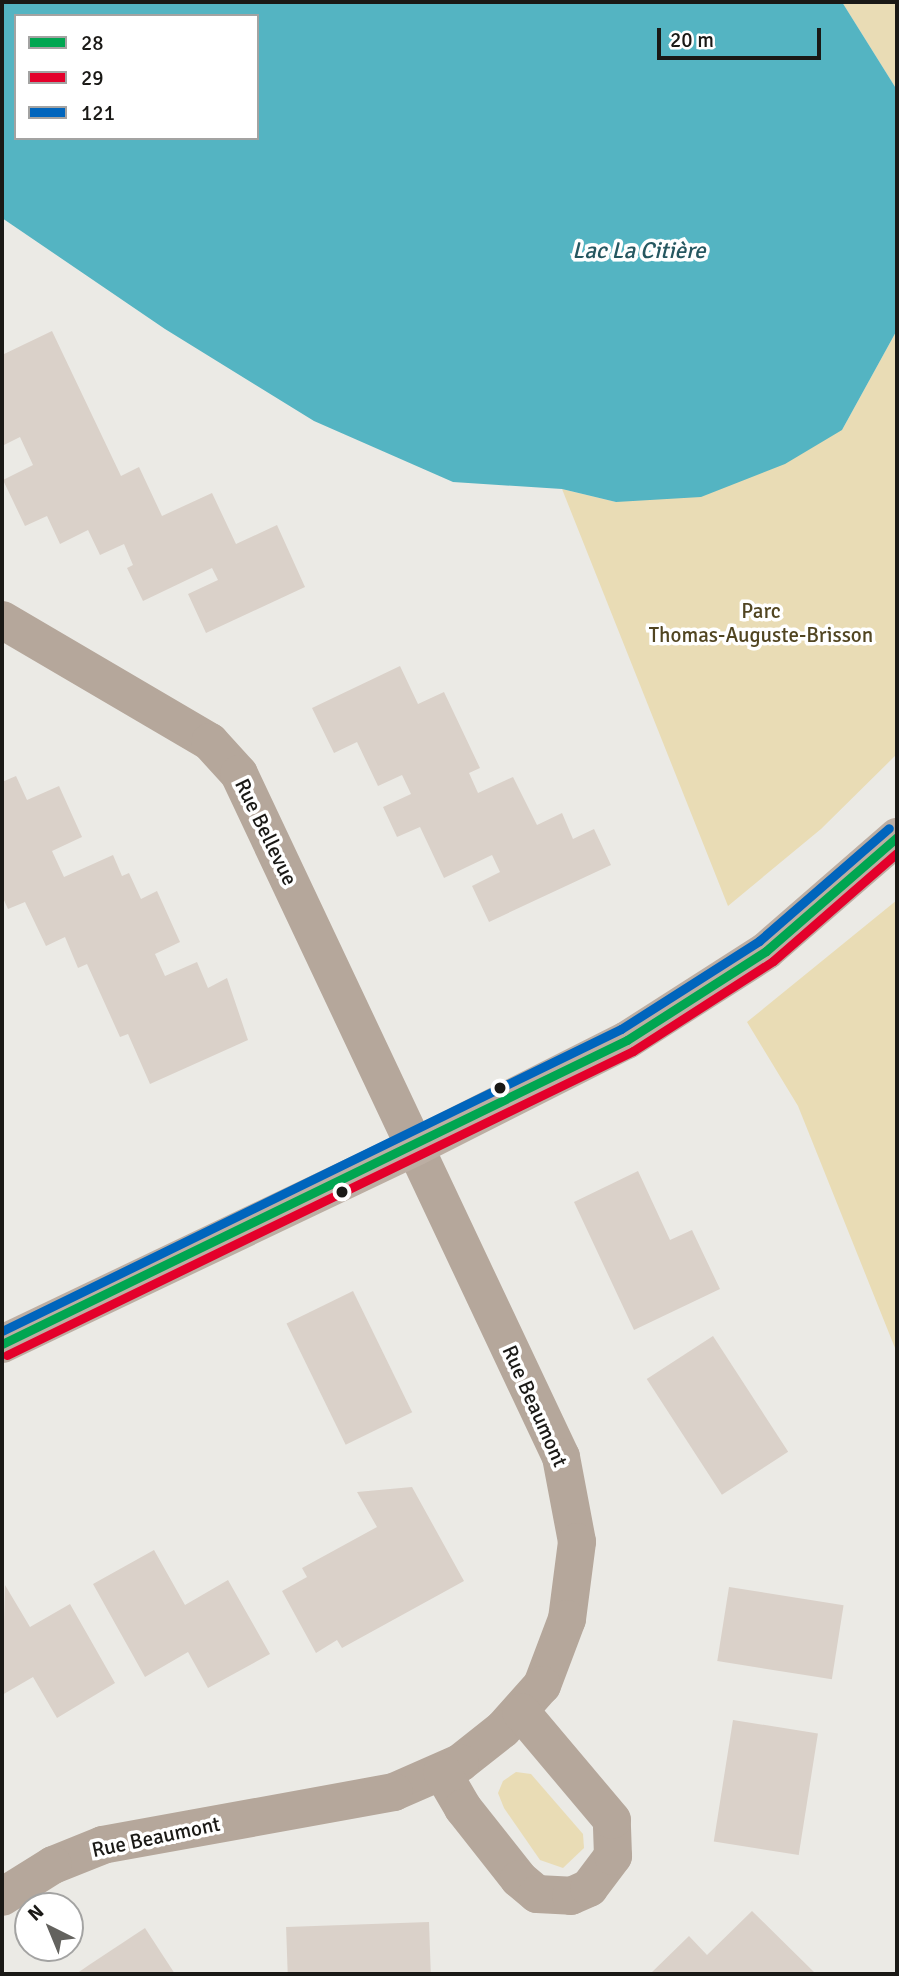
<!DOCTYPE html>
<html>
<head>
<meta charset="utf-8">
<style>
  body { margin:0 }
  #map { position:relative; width:899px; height:1976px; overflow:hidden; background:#ebeae5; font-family:Signika,sans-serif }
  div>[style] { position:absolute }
  .green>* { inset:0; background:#e9dcb5 }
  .water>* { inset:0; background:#54b4c2 }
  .building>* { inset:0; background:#dad1c9; transform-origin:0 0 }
  .street>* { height:38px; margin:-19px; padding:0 19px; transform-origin:19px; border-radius:19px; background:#b5a79b }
  .secondary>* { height:38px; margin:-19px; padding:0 19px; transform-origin:19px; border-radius:19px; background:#bcaea3 }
  .bus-1>* { height:9px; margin:-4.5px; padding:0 4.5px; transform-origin:4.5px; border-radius:4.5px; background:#00a651 }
  .bus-2>* { height:9px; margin:-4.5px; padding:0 4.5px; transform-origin:4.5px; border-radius:4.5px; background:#e4002b }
  .bus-3>* { height:9px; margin:-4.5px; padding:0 4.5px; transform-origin:4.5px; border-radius:4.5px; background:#0065bd }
  .dots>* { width:19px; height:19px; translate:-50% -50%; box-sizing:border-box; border:4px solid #fff; border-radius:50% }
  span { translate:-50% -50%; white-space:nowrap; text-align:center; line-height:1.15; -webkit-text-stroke:7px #fff; paint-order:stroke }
  .park-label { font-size:21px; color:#514521 }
  .street-label { font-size:21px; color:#1a1916 }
  .water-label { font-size:23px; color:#255760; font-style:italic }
  .frame { position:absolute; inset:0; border:4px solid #1a1916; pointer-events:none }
  .legend { position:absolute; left:14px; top:14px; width:245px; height:126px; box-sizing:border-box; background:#fff; border:2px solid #a3a3a2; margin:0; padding:9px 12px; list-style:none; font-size:21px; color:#1a1916 }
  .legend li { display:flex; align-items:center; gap:14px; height:35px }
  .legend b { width:35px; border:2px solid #a3a3a2 }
  .north { position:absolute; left:14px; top:1892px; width:70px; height:70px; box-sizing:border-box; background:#fff; border:2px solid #a3a3a2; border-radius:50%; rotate:317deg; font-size:19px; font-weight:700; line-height:28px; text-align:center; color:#1a1916 }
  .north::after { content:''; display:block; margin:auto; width:24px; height:32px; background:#63625e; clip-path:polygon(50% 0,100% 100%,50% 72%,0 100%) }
  .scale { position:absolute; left:657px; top:28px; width:164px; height:32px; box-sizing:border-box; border:4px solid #1a1916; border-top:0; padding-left:9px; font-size:21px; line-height:24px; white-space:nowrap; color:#1a1916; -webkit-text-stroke:5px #fff; paint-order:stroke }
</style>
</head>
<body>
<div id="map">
  <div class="green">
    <i style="clip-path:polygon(842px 2px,897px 2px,897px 90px)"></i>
    <i style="clip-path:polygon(897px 330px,897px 754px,821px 829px,728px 906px,562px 489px,616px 502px,842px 430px)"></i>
    <i style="clip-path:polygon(897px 900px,897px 1353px,798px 1106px,747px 1022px)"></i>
    <i style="clip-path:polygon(516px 1772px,531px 1774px,583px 1834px,584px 1848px,563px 1868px,540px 1860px,504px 1808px,498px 1793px,503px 1781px)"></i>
  </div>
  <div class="water">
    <i style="clip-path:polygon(evenodd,2px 2px,842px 2px,897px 90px,897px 330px,842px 430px,785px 464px,701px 497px,616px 502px,562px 489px,453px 482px,314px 421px,165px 329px,2px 218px,2px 2px,16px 16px,257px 16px,257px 138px,16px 138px,16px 16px)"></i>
  </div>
  <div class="building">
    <i style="clip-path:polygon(52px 331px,121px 476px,139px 467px,162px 516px,212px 493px,236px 544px,277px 525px,305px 587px,206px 633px,188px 594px,218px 580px,212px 568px,143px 601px,127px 568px,133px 565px,124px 544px,100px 555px,88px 530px,60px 544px,47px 516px,25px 526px,3px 480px,33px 465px,20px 437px,2px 446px,2px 355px)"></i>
    <i style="clip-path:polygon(400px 666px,418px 704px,444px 692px,480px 768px,469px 773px,478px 793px,513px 777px,537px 825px,562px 813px,573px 839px,594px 829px,611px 865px,489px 922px,472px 886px,500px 872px,492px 855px,444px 878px,420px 827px,397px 837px,383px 807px,411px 794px,402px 775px,378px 786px,357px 742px,334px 753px,312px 708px)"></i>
    <i style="clip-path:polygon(16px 776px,27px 800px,59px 786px,82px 837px,52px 851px,64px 877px,113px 855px,122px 876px,129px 873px,141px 899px,157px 891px,180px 942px,155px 954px,165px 976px,197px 962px,208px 988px,227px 978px,248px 1040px,150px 1084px,128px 1034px,120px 1037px,87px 964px,78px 968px,65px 937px,46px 946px,25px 902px,8px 909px,2px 896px,2px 782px)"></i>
    <i style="clip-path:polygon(638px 1171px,670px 1240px,692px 1230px,720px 1289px,634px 1330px,574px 1202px)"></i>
    <i style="left:353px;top:1291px;width:135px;height:74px;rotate:64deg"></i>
    <i style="left:713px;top:1336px;width:138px;height:79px;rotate:57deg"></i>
    <i style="clip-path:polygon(412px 1487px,464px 1581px,342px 1648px,337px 1640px,316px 1653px,282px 1591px,307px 1577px,302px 1568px,377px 1527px,357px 1492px)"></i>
    <i style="clip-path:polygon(154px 1550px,185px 1605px,228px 1580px,270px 1654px,208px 1688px,188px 1652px,145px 1677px,93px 1584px)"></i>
    <i style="clip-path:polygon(5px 1585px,30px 1627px,70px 1604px,115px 1683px,57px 1718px,33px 1677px,2px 1695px)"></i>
    <i style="left:729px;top:1587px;width:116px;height:75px;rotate:9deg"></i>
    <i style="left:733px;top:1720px;width:86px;height:123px;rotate:9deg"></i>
    <i style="clip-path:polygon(752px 1911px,816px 1974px,650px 1974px,689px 1936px,707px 1955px)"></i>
    <i style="left:429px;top:1922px;width:52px;height:143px;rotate:88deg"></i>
    <i style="clip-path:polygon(145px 1928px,175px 1974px,76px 1974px,89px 1965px)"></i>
  </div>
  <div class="street">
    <i style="left:2px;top:620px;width:241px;rotate:30.4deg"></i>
    <i style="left:210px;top:742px;width:43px;rotate:47.8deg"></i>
    <i style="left:239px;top:774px;width:755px;rotate:64.76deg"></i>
    <i style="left:561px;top:1457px;width:86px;rotate:79.3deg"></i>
    <i style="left:577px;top:1542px;width:78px;rotate:97.4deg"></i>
    <i style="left:567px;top:1619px;width:71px;rotate:110.7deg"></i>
    <i style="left:542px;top:1685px;width:59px;rotate:131.6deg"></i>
    <i style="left:503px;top:1729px;width:55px;rotate:141.7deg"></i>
    <i style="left:460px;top:1763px;width:72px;rotate:156.3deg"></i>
    <i style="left:394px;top:1792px;width:296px;rotate:169.7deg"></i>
    <i style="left:103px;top:1845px;width:54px;rotate:158.2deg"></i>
    <i style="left:53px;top:1865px;width:60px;rotate:147.9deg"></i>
    <i style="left:442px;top:1772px;width:42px;rotate:59.7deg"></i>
    <i style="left:463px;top:1808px;width:90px;rotate:51.7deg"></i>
    <i style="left:519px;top:1879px;width:23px;rotate:40deg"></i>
    <i style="left:537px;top:1894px;width:34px;rotate:3deg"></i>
    <i style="left:571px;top:1896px;width:20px;rotate:-24deg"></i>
    <i style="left:589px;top:1888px;width:40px;rotate:-53deg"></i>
    <i style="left:613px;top:1856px;width:36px;rotate:-92deg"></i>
    <i style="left:612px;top:1820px;width:141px;rotate:-130.1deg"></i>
  </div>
  <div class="secondary">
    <i style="left:2px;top:1344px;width:458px;rotate:-25.5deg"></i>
    <i style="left:415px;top:1147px;width:237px;rotate:-26.8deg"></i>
    <i style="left:627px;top:1040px;width:165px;rotate:-32.6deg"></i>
    <i style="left:766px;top:951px;width:174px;rotate:-41deg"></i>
  </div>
  <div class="bus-1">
    <i style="left:2px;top:1344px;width:695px;rotate:-25.94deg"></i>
    <i style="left:627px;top:1040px;width:165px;rotate:-32.6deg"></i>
    <i style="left:766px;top:951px;width:174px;rotate:-41deg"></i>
  </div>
  <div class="bus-2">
    <i style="left:7px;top:1355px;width:696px;rotate:-25.9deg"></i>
    <i style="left:633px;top:1051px;width:166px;rotate:-32.7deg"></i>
    <i style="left:773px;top:961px;width:164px;rotate:-41.1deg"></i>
  </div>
  <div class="bus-3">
    <i style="left:2px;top:1331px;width:689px;rotate:-26.01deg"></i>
    <i style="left:621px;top:1029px;width:164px;rotate:-32.5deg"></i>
    <i style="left:759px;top:941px;width:172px;rotate:-41deg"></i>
  </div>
  <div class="dots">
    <i style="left:500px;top:1088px;background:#1a1916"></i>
    <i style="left:342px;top:1192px;background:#1a1916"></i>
  </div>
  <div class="park-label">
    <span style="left:761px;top:623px">Parc<br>Thomas-Auguste-Brisson</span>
  </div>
  <div class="street-label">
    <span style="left:266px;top:832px;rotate:64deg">Rue Bellevue</span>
    <span style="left:535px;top:1406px;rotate:66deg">Rue Beaumont</span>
    <span style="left:156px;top:1837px;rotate:-12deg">Rue Beaumont</span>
  </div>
  <div class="water-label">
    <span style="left:639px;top:251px">Lac La Citière</span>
  </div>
  <div class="frame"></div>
  <ul class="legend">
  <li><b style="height:9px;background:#00a651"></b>28</li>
  <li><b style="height:9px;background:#e4002b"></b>29</li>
  <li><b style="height:9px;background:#0065bd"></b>121</li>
  </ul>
  <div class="north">N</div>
  <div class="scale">20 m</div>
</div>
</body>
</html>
